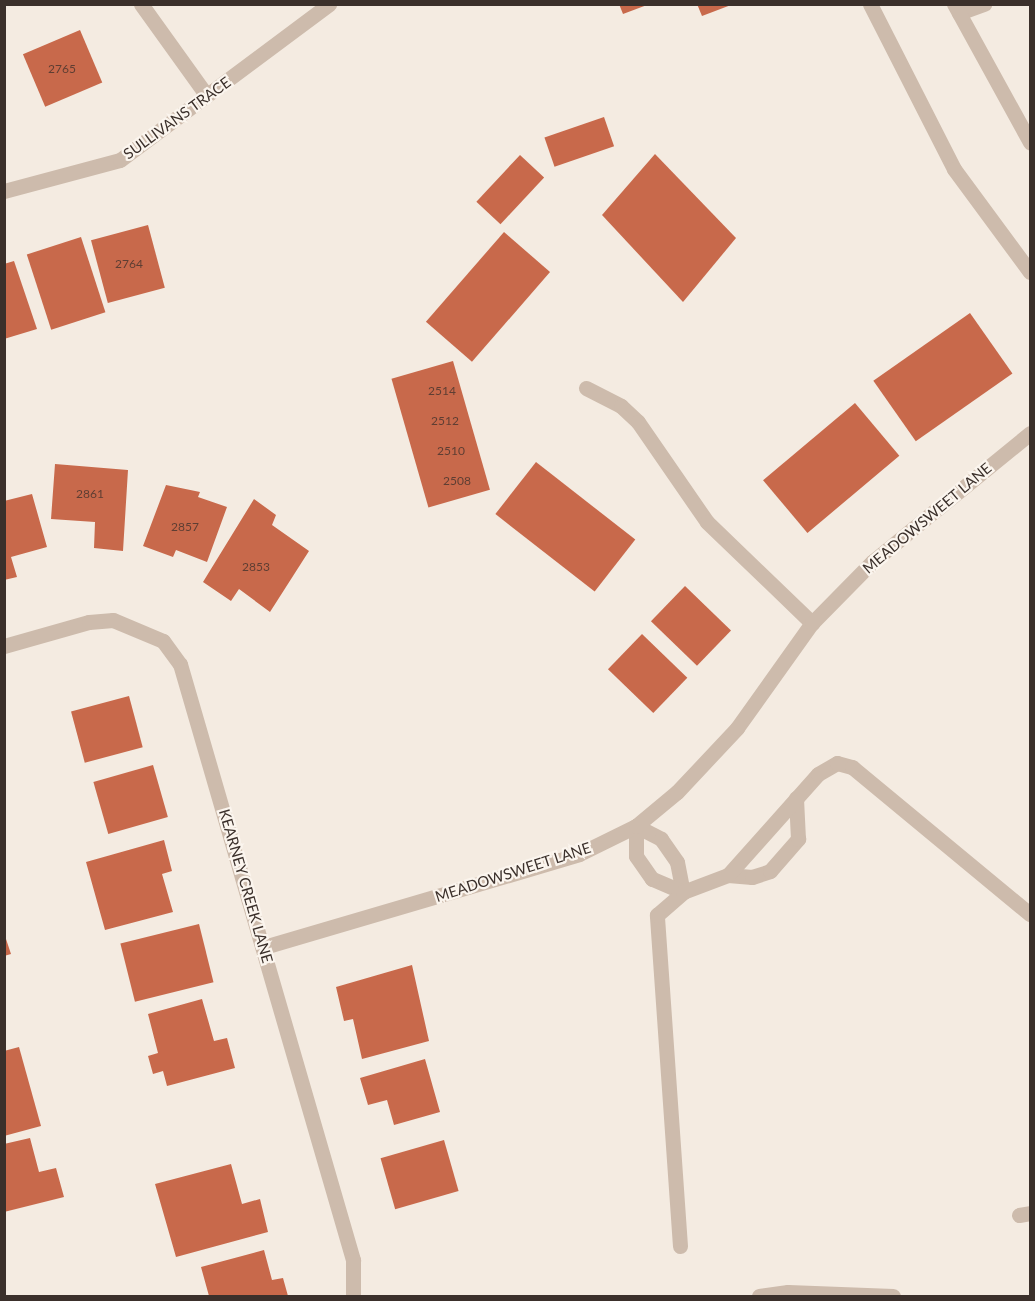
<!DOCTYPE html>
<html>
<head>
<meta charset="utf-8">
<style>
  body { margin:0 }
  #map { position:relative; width:1035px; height:1301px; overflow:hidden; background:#f4ebe1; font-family:Lato,sans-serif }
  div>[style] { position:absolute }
  .building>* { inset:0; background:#c8694b; transform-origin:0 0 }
  .lane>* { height:15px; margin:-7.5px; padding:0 7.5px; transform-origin:7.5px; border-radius:7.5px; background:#cdbbac }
  .street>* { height:15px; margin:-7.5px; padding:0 7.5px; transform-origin:7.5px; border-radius:7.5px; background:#cdbbac }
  span { translate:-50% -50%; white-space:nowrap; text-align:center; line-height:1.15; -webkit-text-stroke:4.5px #fbf5ee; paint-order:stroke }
  .number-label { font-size:12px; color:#5e3e33 }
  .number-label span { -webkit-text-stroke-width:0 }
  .street-label { font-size:15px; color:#3b302b }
  .frame { position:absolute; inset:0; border:6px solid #3b302b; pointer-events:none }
</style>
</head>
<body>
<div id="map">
  <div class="building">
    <i style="clip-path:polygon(619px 4px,647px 4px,647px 5px,623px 14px)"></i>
    <i style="clip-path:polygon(697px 4px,731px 4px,731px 5px,702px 16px)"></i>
    <i style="left:80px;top:30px;width:57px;height:62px;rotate:67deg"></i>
    <i style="left:604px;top:117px;width:31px;height:63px;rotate:71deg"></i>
    <i style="clip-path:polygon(655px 154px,736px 238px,683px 302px,602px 215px)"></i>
    <i style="left:520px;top:155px;width:33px;height:64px;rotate:43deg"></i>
    <i style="left:148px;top:225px;width:65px;height:59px;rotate:75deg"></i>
    <i style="left:504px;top:232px;width:61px;height:119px;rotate:41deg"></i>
    <i style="left:81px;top:237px;width:79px;height:57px;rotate:72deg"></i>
    <i style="clip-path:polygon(14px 261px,37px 329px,4px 339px,4px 264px)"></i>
    <i style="left:970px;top:313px;width:74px;height:118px;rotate:55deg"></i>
    <i style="left:453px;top:361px;width:134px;height:64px;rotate:74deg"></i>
    <i style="left:855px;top:403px;width:69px;height:120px;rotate:50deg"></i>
    <i style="left:536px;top:462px;width:126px;height:66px;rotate:38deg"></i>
    <i style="clip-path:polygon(55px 464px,128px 470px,123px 551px,94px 548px,95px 522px,51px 519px)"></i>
    <i style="clip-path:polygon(166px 485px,200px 492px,198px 497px,227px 507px,207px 562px,176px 550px,173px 557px,143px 546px)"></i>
    <i style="clip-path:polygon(32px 494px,47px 547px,11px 557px,17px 577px,4px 580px,4px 501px)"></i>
    <i style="clip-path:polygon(254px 499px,276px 515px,272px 525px,309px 551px,270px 612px,239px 589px,231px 601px,203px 582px)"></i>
    <i style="left:685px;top:586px;width:64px;height:49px;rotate:44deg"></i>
    <i style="left:642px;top:634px;width:63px;height:49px;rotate:44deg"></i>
    <i style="left:129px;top:696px;width:53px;height:60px;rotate:75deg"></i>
    <i style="left:153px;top:765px;width:54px;height:62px;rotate:74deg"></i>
    <i style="clip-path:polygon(164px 840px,172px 871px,162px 874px,173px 912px,105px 930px,86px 862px)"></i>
    <i style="left:199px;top:924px;width:60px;height:81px;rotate:76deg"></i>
    <i style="clip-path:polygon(4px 933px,11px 954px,4px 956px)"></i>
    <i style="clip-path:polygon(412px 965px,429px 1041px,362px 1059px,353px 1019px,344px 1021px,336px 987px)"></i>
    <i style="clip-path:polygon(202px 999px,214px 1041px,227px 1038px,235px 1068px,167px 1086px,163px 1071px,153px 1074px,148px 1056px,158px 1053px,148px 1014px)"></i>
    <i style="clip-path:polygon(19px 1047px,41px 1126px,4px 1136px,4px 1051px)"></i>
    <i style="clip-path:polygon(425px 1059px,440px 1112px,394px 1125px,387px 1100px,368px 1105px,360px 1078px)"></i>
    <i style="clip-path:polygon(30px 1138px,39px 1172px,56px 1168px,64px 1197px,4px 1212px,4px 1144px)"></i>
    <i style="left:444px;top:1140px;width:53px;height:66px;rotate:74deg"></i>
    <i style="clip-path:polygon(231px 1164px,242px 1204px,260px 1199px,268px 1232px,176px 1257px,155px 1184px)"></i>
    <i style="clip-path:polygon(264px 1250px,272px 1280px,283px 1278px,288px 1296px,209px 1296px,201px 1267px)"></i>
  </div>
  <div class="lane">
    <i style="left:959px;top:13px;width:27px;rotate:-20deg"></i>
    <i style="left:636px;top:826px;width:28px;rotate:27deg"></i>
    <i style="left:661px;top:839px;width:28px;rotate:55deg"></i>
    <i style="left:677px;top:862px;width:31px;rotate:79deg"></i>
    <i style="left:683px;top:892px;width:34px;rotate:-157deg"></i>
    <i style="left:652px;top:879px;width:28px;rotate:-125deg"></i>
    <i style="left:636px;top:856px;width:30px;rotate:-90deg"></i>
    <i style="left:728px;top:875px;width:24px;rotate:5deg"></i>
    <i style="left:752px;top:877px;width:19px;rotate:-18deg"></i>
    <i style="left:770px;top:871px;width:43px;rotate:-48.8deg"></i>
    <i style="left:798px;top:839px;width:41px;rotate:-92.8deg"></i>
    <i style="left:1019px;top:1215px;width:11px;rotate:-10deg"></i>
    <i style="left:680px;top:1246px;width:332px;rotate:-94deg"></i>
    <i style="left:657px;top:915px;width:35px;rotate:-41deg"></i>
    <i style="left:683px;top:892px;width:48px;rotate:-20.7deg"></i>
    <i style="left:728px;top:875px;width:135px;rotate:-48.3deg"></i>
    <i style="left:818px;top:774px;width:22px;rotate:-30deg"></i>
    <i style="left:837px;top:763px;width:16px;rotate:15deg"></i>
    <i style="left:852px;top:767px;width:231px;rotate:39.6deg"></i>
    <i style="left:759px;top:1296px;width:29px;rotate:-8deg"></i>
    <i style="left:788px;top:1292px;width:105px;rotate:2.2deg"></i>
  </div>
  <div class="street">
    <i style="left:141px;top:4px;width:113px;rotate:54.3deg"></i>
    <i style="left:870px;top:4px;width:185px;rotate:63deg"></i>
    <i style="left:954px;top:169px;width:128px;rotate:53.6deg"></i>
    <i style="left:954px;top:4px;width:158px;rotate:61.2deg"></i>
    <i style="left:4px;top:191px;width:120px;rotate:-15deg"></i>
    <i style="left:120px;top:160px;width:261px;rotate:-36.7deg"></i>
    <i style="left:586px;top:388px;width:39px;rotate:27deg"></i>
    <i style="left:621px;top:406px;width:23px;rotate:43deg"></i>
    <i style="left:638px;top:422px;width:121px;rotate:55.4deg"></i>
    <i style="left:707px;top:522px;width:146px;rotate:43.9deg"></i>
    <i style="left:4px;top:646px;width:88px;rotate:-15.8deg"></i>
    <i style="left:89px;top:622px;width:24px;rotate:-5deg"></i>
    <i style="left:113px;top:620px;width:54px;rotate:22.8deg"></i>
    <i style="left:163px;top:641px;width:29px;rotate:54deg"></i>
    <i style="left:180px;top:664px;width:621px;rotate:73.81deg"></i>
    <i style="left:353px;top:1260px;width:36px;rotate:90deg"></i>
    <i style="left:264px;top:947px;width:328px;rotate:-16.4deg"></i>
    <i style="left:579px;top:854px;width:64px;rotate:-26.2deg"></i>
    <i style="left:636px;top:826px;width:53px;rotate:-39.7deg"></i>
    <i style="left:677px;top:792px;width:88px;rotate:-46.8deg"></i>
    <i style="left:737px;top:728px;width:129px;rotate:-54.5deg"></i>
    <i style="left:812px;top:623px;width:86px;rotate:-45.5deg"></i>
    <i style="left:872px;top:562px;width:204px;rotate:-39.2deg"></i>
  </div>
  <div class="number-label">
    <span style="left:62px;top:69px">2765</span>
    <span style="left:129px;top:264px">2764</span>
    <span style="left:442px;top:391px">2514</span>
    <span style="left:445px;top:421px">2512</span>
    <span style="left:451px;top:451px">2510</span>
    <span style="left:457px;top:481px">2508</span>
    <span style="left:90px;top:494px">2861</span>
    <span style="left:185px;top:527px">2857</span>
    <span style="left:256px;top:567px">2853</span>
  </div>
  <div class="street-label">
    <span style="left:177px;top:118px;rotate:-36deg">SULLIVANS TRACE</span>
    <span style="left:927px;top:518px;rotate:-40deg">MEADOWSWEET LANE</span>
    <span style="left:513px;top:872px;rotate:-18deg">MEADOWSWEET LANE</span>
    <span style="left:246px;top:886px;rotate:74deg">KEARNEY CREEK LANE</span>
  </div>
  <div class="frame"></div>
</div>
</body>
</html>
